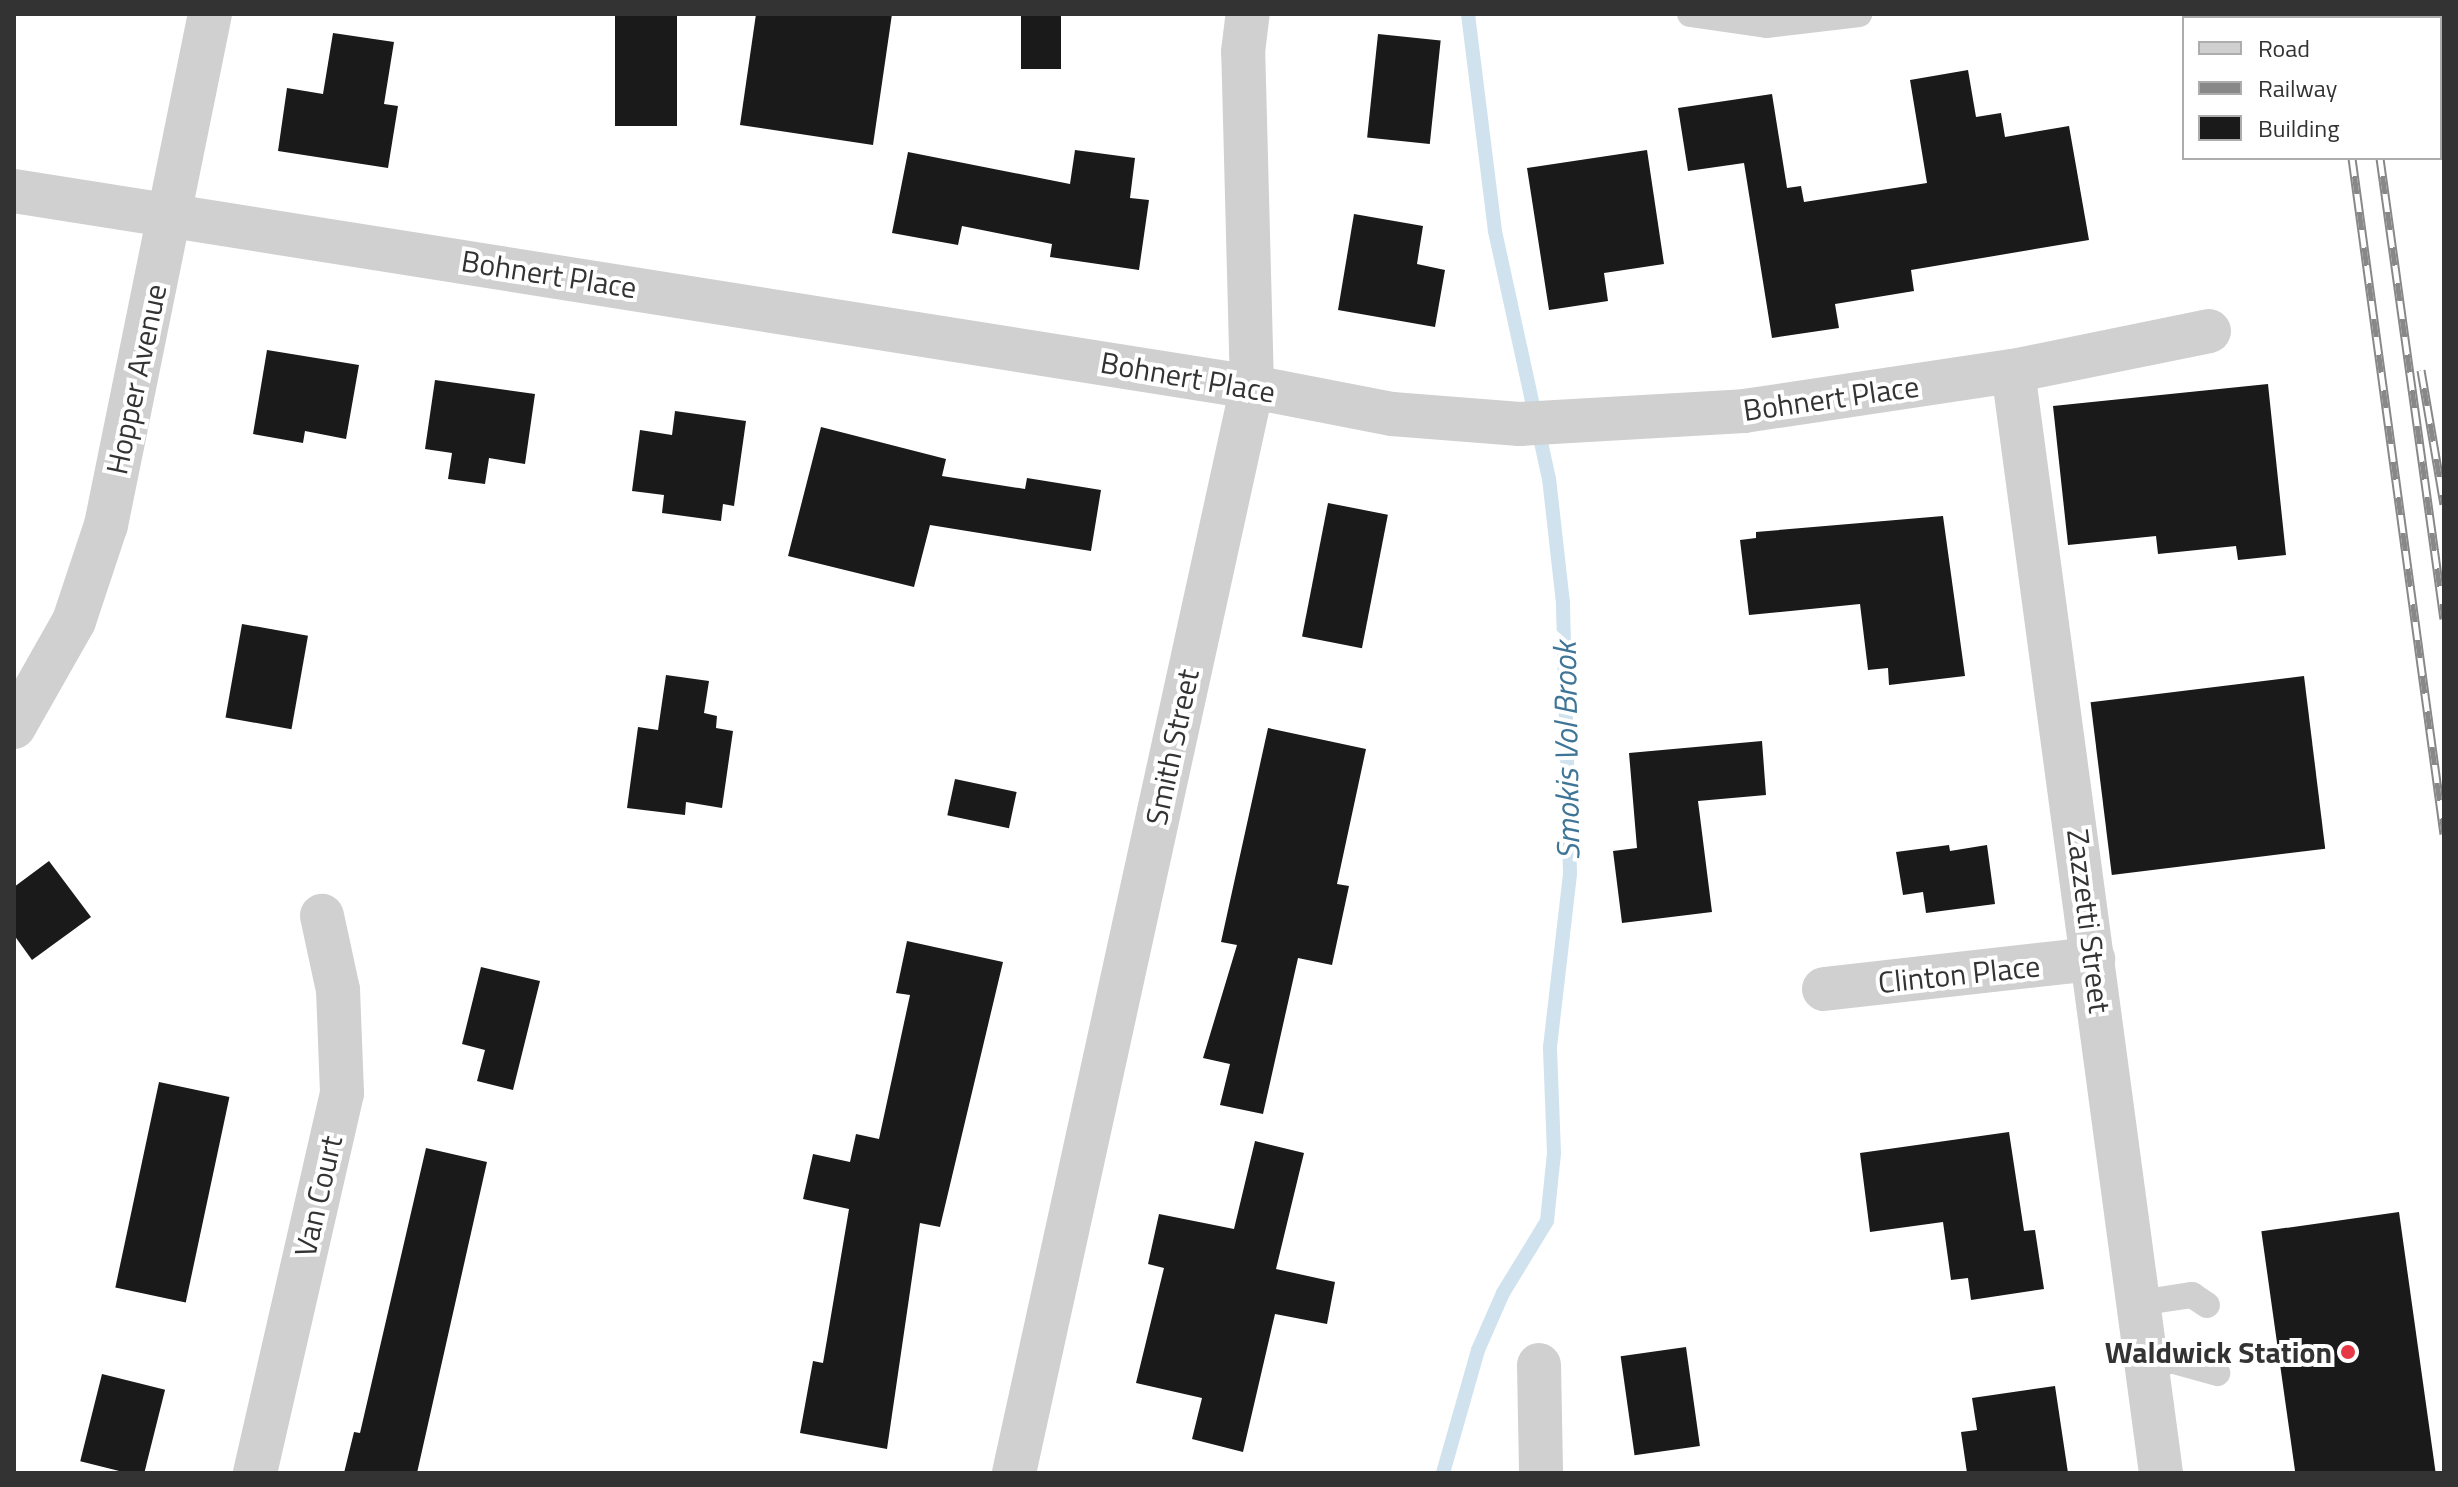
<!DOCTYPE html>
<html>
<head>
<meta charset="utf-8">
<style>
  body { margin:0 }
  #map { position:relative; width:2458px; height:1487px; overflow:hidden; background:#fff; font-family:"Titillium Web",sans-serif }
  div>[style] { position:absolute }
  .stream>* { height:14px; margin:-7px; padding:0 7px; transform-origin:7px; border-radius:7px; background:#cfe2ee }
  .building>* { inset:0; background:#1a1a1a; transform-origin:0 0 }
  .service>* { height:26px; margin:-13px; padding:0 13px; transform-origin:13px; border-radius:13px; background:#d0d0d0 }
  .minor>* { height:44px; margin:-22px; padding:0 22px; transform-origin:22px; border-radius:22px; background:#d0d0d0 }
  .tertiary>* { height:44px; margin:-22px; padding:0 22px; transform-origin:22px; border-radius:22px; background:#d0d0d0 }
  .rail>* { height:9px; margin-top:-4.5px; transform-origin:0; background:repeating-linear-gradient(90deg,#fff 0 18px,#888 0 36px); box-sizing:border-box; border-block:2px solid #888 }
  .dots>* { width:22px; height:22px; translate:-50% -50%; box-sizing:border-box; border:4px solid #fff; border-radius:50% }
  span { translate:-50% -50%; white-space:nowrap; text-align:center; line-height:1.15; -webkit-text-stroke:8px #fff; paint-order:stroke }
  .street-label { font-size:30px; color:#333 }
  .poi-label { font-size:30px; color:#333; font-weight:700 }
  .right { translate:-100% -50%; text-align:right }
  .water-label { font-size:32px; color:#3f7597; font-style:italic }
  .frame { position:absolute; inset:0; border:16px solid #333; pointer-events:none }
  .legend { position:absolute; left:2182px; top:16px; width:260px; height:144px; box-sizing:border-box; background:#fff; border:2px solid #adadad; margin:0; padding:10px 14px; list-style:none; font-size:24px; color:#333 }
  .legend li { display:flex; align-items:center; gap:16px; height:40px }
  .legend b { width:40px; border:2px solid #adadad }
</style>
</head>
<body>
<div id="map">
  <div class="stream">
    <i style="left:1443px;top:1473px;width:128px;rotate:-74.1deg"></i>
    <i style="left:1478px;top:1350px;width:62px;rotate:-66.3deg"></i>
    <i style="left:1503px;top:1293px;width:84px;rotate:-58.6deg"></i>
    <i style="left:1547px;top:1221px;width:68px;rotate:-84.1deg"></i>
    <i style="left:1554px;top:1153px;width:106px;rotate:-92.2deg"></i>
    <i style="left:1550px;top:1047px;width:175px;rotate:-83.4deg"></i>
    <i style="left:1570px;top:873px;width:270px;rotate:-91.5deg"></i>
    <i style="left:1563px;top:603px;width:125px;rotate:-96.4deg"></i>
    <i style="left:1549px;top:479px;width:254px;rotate:-102.3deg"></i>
    <i style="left:1495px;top:231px;width:219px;rotate:-97.1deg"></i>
  </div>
  <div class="building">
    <i style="left:615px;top:14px;width:62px;height:112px"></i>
    <i style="clip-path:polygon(756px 14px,892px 14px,873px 145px,740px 125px)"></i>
    <i style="left:1021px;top:14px;width:40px;height:55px"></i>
    <i style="clip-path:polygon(333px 33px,394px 42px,384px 104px,398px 106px,388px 168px,278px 151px,287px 88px,323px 94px)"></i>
    <i style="left:1378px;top:34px;width:63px;height:104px;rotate:6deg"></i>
    <i style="clip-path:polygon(1968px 70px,1976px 117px,2001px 113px,2005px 137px,2069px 126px,2089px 240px,1911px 270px,1914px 291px,1835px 304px,1839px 328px,1772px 338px,1744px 163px,1688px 171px,1678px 108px,1772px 94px,1787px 188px,1801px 186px,1804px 202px,1927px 183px,1910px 80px)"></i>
    <i style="clip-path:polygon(1075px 150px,1135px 158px,1130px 198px,1149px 200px,1139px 270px,1050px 257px,1052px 244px,962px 226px,958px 245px,892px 233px,908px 152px,1070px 184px)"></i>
    <i style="clip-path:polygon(1647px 150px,1664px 264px,1604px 273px,1608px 301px,1549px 310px,1527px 168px)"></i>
    <i style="clip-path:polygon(1354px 214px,1423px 226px,1417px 264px,1445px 270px,1435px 327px,1338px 310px)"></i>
    <i style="clip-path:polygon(267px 350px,359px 365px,346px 439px,305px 431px,303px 443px,253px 434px)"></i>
    <i style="clip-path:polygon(435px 380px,535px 394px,525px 464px,489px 458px,485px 484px,448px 479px,452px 453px,425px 449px)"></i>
    <i style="clip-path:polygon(2268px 384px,2286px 555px,2238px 560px,2236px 546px,2158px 554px,2156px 536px,2068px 545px,2053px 406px)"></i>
    <i style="clip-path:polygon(675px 411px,746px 421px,734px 506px,723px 504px,721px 521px,662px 513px,664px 495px,632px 491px,640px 430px,672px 435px)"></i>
    <i style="clip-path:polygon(821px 427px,946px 459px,942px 476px,1025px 489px,1027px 478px,1101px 490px,1091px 551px,930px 525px,914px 587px,788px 556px)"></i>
    <i style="left:1328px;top:503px;width:61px;height:136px;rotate:11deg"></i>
    <i style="clip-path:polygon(1943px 516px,1965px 676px,1889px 685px,1888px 668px,1868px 670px,1860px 604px,1749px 615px,1740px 540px,1756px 538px,1756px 532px)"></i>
    <i style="left:242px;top:624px;width:67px;height:95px;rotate:10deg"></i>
    <i style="clip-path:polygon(666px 675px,709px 681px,704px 713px,717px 716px,716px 728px,733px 731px,722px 808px,686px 802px,685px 815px,627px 808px,638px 727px,658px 730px)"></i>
    <i style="left:2304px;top:676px;width:174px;height:215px;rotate:83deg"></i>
    <i style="clip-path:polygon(1268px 728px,1366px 749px,1337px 884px,1349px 886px,1332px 965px,1298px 958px,1263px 1114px,1220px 1105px,1230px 1064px,1203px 1058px,1237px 945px,1221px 942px)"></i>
    <i style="clip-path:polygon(1762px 741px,1766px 795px,1698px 801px,1712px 912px,1622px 923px,1613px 851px,1637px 848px,1629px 753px)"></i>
    <i style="left:955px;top:779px;width:63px;height:37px;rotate:12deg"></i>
    <i style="clip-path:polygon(1949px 845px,1950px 851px,1987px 845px,1995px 904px,1926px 913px,1923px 892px,1903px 895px,1896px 852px)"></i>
    <i style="clip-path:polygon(49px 861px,91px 917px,32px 960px,14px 935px,14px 887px)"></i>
    <i style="clip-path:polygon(907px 941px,1003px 962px,940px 1227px,920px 1223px,887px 1449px,800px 1433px,813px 1361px,823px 1363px,849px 1209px,803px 1199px,813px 1154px,850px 1162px,856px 1134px,879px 1139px,910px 995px,896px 993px)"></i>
    <i style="clip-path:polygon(481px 967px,540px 981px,513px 1090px,477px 1081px,485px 1050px,462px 1044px)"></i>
    <i style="left:159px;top:1082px;width:72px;height:210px;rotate:12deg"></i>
    <i style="clip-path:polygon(2009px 1132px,2024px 1231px,2035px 1230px,2044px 1289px,1971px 1300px,1968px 1278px,1951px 1280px,1943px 1222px,1870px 1232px,1860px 1153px)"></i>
    <i style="clip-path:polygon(1255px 1141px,1304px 1153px,1276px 1269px,1335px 1282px,1327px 1324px,1275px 1314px,1243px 1452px,1192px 1439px,1202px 1398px,1136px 1383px,1164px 1268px,1148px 1264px,1159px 1214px,1234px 1229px)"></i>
    <i style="clip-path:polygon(426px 1148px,487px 1162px,417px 1473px,344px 1473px,354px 1432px,360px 1433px)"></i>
    <i style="left:2399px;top:1212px;width:263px;height:139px;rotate:82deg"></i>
    <i style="left:1686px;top:1347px;width:100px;height:66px;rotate:82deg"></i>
    <i style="left:102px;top:1374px;width:65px;height:90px;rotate:14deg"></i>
    <i style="clip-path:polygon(2055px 1386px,2068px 1473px,1967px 1473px,1961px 1432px,1977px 1430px,1972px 1398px)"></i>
  </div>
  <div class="service">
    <i style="left:1690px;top:14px;width:77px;rotate:8.2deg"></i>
    <i style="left:1766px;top:25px;width:94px;rotate:-6.7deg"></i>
    <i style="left:2139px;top:1303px;width:54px;rotate:-8.6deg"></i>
    <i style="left:2192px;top:1295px;width:18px;rotate:34deg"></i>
    <i style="left:2146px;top:1362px;width:28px;rotate:-2deg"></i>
    <i style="left:2174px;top:1361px;width:45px;rotate:15.6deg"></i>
  </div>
  <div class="minor">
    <i style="left:14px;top:191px;width:1253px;rotate:9deg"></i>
    <i style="left:1252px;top:387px;width:143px;rotate:10.9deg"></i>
    <i style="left:1392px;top:414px;width:128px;rotate:4.5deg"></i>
    <i style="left:1520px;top:424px;width:224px;rotate:-3.3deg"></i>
    <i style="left:1744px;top:411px;width:272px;rotate:-8.5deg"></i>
    <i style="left:2013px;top:371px;width:200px;rotate:-11.5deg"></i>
    <i style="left:2013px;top:371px;width:1112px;rotate:82.35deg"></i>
    <i style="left:1824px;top:989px;width:271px;rotate:-6.4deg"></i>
    <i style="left:1539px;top:1365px;width:108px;rotate:88.9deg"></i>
    <i style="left:255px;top:1473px;width:390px;rotate:-77.1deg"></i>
    <i style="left:342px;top:1093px;width:103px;rotate:-92.2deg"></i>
    <i style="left:338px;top:990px;width:76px;rotate:-102.2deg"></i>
    <i style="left:1014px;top:1473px;width:1112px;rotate:-77.64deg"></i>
    <i style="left:1252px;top:387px;width:335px;rotate:-91.5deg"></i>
    <i style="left:1243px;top:52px;width:38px;rotate:-83deg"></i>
  </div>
  <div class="tertiary">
    <i style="left:14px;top:727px;width:122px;rotate:-60.5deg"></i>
    <i style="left:74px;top:621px;width:101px;rotate:-71.6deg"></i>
    <i style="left:106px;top:525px;width:521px;rotate:-78.5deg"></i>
  </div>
  <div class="rail">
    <i style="left:2332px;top:14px;width:4px;rotate:76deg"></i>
    <i style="left:2360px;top:14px;width:4px;rotate:90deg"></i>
    <i style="left:2352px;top:158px;width:682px;rotate:82.25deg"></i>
    <i style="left:2380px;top:158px;width:465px;rotate:82.1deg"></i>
    <i style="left:2421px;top:370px;width:136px;rotate:80.3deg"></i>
  </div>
  <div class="dots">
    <i style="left:2348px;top:1352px;background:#e63946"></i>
  </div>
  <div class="street-label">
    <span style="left:549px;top:274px;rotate:9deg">Bohnert Place</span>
    <span style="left:1188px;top:377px;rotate:10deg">Bohnert Place</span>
    <span style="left:136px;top:379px;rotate:-78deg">Hopper Avenue</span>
    <span style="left:1831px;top:398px;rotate:-8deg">Bohnert Place</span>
    <span style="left:1172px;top:747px;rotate:-78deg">Smith Street</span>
    <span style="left:2089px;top:921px;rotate:83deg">Zazzetti Street</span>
    <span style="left:1959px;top:974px;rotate:-6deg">Clinton Place</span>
    <span style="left:318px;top:1196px;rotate:-77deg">Van Court</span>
  </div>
  <div class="poi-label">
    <span class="right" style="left:2332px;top:1352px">Waldwick Station</span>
  </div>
  <div class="water-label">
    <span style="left:1566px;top:751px;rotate:-91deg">Smokis Vol Brook</span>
  </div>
  <div class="frame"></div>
  <ul class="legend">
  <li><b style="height:10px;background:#d0d0d0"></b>Road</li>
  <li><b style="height:10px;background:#888"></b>Railway</li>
  <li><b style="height:22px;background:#1a1a1a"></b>Building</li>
  </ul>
</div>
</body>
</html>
